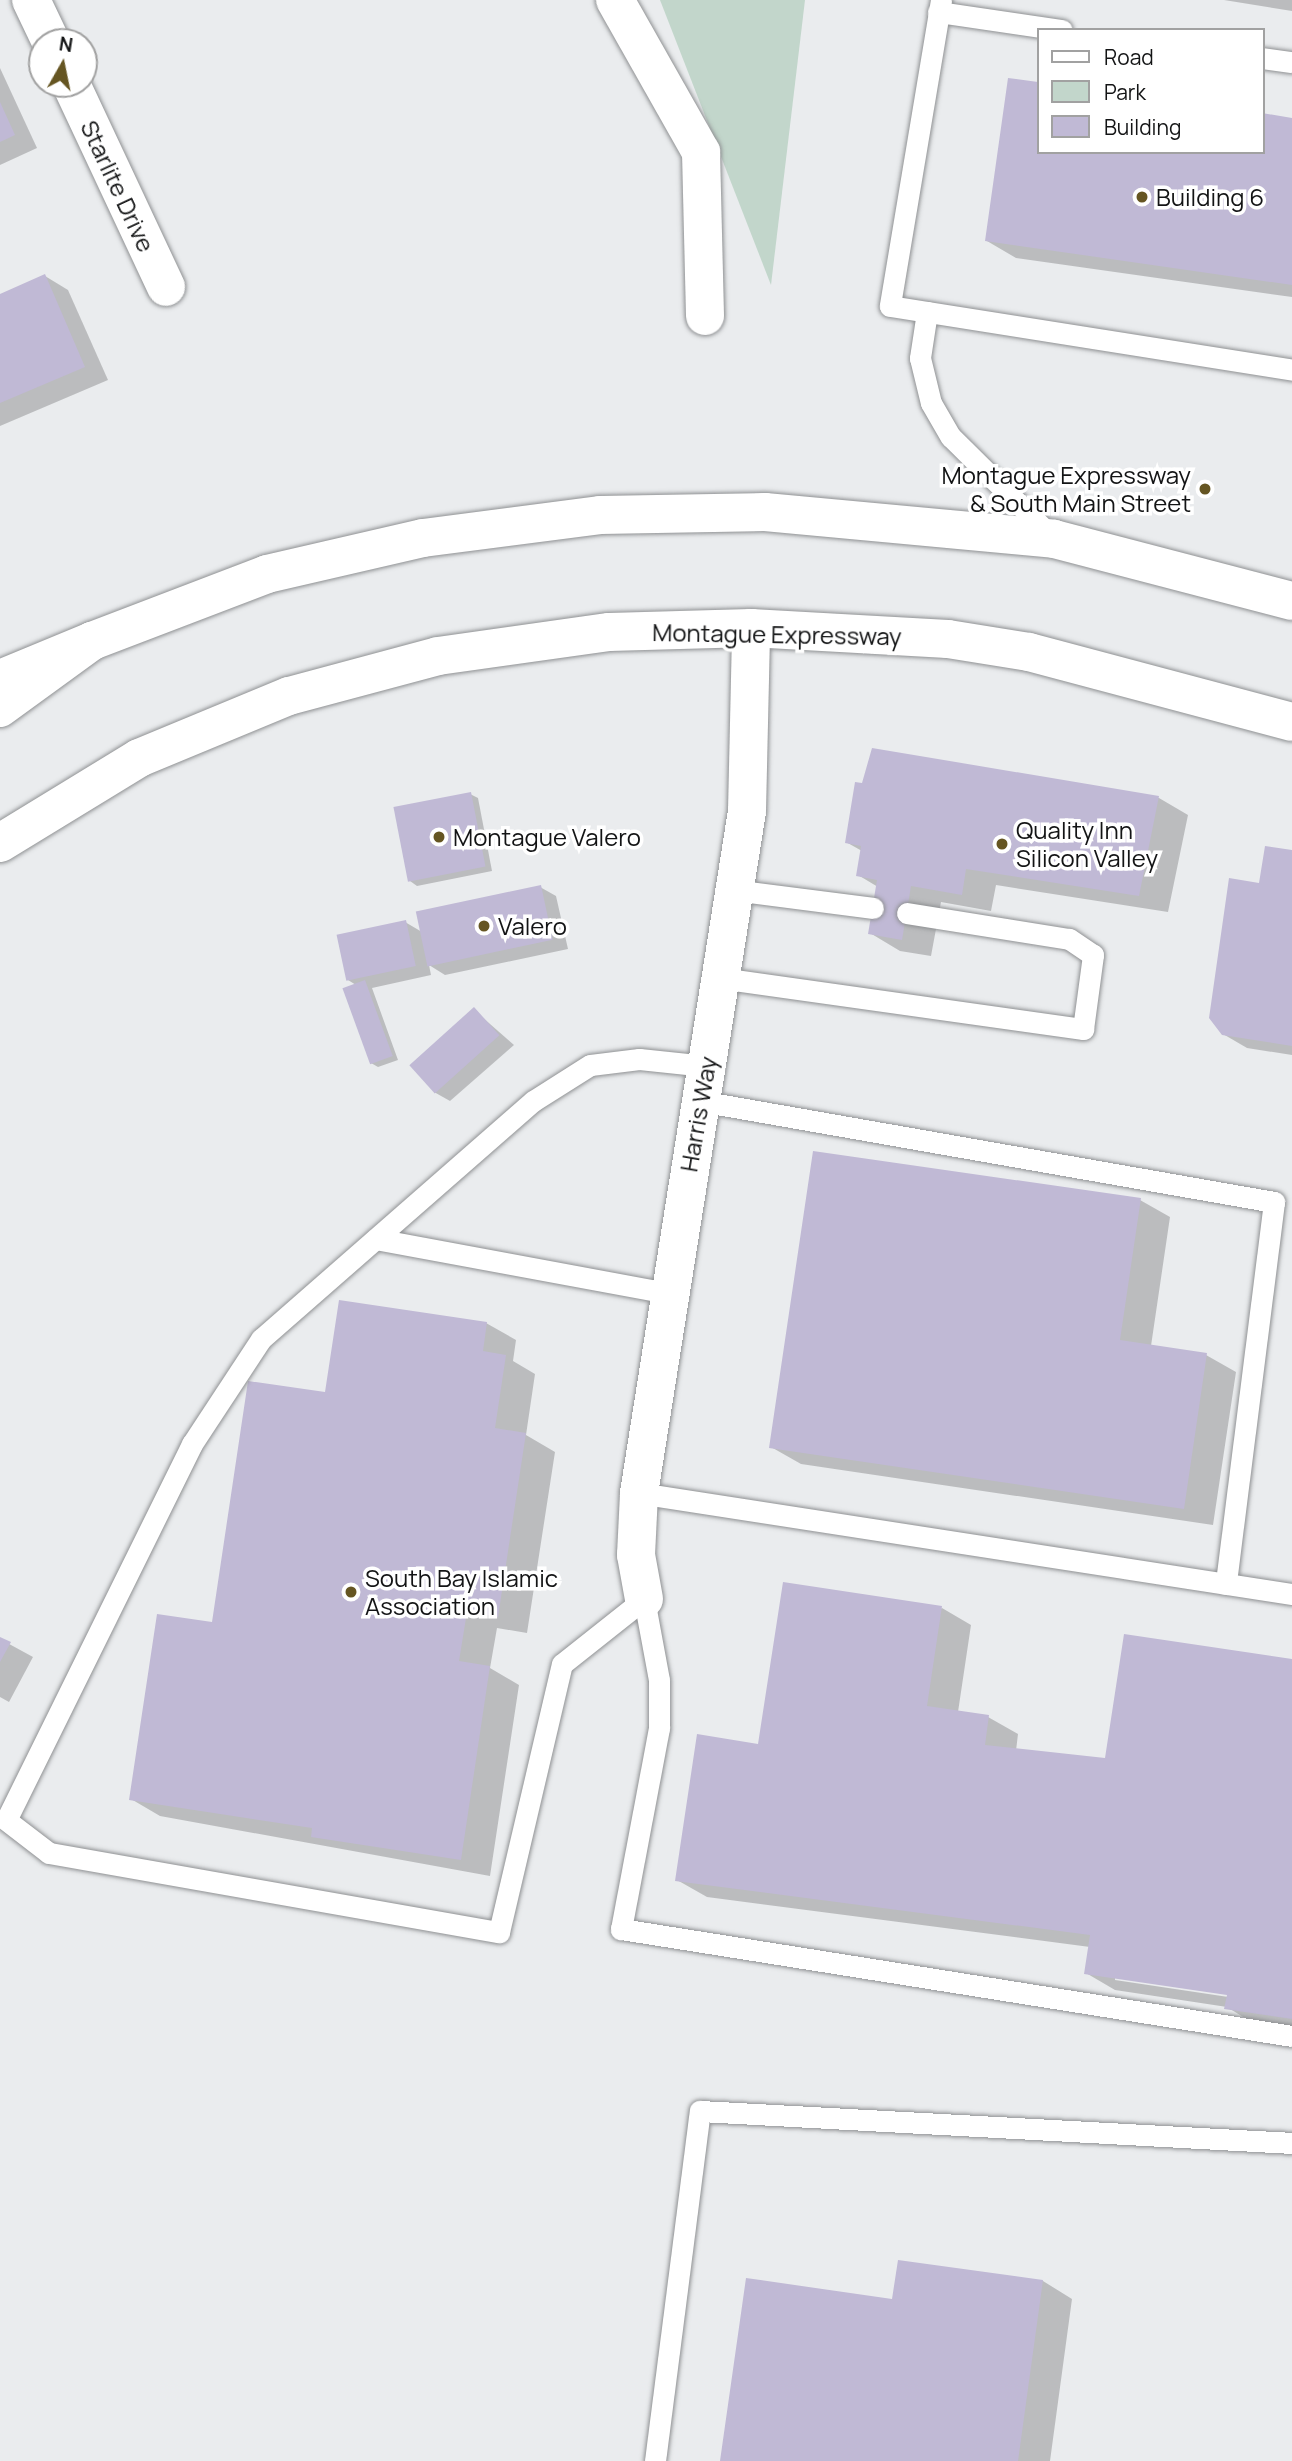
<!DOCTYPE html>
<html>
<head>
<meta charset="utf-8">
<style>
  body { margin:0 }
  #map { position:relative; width:1292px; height:2461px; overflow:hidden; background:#eaecee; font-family:Manrope,sans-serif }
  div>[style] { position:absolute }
  .green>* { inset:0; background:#c2d6cb }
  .shadow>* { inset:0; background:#0003 }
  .building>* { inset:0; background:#c0b9d5; transform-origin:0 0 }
  .roads { filter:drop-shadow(0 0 2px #8f9193) drop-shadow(0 0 2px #8f9193) }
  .service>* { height:21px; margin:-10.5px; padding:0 10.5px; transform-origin:10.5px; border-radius:10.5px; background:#fff }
  .minor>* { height:38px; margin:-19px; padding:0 19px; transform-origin:19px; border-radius:19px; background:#fff }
  .trunk>* { height:38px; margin:-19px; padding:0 19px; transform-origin:19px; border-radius:19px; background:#fff }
  .motorway>* { height:38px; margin:-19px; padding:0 19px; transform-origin:19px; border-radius:19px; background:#fff }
  .dots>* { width:19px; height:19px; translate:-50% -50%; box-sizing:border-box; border:4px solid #fff; border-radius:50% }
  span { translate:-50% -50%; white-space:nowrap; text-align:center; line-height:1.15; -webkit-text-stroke:7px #fff; paint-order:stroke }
  .street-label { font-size:24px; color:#131415 }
  .poi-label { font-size:24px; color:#131415 }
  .left { translate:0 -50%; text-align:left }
  .right { translate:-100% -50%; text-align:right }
  .legend { position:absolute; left:1037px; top:28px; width:228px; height:126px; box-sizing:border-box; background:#fff; border:2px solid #a1a1a1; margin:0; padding:9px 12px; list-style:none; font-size:21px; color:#131415 }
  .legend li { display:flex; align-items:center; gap:14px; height:35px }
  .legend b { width:35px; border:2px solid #a1a1a1 }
  .north { position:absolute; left:28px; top:28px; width:70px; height:70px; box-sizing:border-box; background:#fff; border:2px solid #a1a1a1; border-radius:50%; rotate:9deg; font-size:19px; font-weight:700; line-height:28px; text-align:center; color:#131415 }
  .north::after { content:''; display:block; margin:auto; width:24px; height:32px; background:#655522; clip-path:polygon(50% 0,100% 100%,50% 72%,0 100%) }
</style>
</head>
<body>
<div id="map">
  <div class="green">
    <i style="clip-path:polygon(660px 0,805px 0,771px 285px)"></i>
  </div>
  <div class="shadow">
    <i style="clip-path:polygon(1224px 0,1292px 0,1292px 11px)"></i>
    <i style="clip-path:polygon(0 68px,37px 148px,0 165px)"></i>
    <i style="clip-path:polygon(1009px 80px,1038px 84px,1038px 152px,1262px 152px,1292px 119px,1292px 297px,1016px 258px,987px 241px)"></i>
    <i style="clip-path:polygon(45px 276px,68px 290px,108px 380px,0 426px,0 296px)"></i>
    <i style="clip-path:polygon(873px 750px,1159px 798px,1188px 815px,1168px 912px,996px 885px,991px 911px,941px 902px,931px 956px,900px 951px,870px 933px,878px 887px,858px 875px,862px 851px,846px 842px)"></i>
    <i style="clip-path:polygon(470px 794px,478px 798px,492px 871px,417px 886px,410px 881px)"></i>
    <i style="clip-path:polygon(1292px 851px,1292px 1055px,1247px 1048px,1223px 1034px,1261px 885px)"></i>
    <i style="clip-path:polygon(540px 887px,556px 896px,568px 949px,445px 975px,429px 965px,431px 975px,372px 988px,398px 1060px,378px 1067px,371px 1063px,356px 985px,348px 980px,405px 922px,422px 932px)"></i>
    <i style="clip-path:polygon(474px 1010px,514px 1045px,450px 1101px,434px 1092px)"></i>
    <i style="clip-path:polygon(1140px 1200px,1170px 1217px,1151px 1346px,1206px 1355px,1236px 1372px,1213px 1525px,801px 1464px,771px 1447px)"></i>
    <i style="clip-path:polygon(486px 1323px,516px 1340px,513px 1361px,535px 1374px,526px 1435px,555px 1452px,527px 1633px,497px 1628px,490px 1668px,519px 1685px,490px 1876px,160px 1816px,131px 1799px,326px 1394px)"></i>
    <i style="clip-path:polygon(evenodd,942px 1608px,971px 1625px,958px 1712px,988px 1717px,1018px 1734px,1016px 1751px,1107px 1760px,1292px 1661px,1292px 2030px,1256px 2025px,1227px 2007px,1115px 1990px,1086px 1973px,1090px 1947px,707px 1897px,677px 1880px,760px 1746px,942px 1608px,1115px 1977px,1236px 1995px,1235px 1998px,1115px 1980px,1115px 1977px)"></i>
    <i style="clip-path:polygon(0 1639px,33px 1657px,9px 1702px,0 1697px)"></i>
    <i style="clip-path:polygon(899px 2262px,1043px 2281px,1072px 2299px,1050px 2461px,722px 2461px,894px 2301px)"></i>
  </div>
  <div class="building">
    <i style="clip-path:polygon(1008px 78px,1038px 82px,1038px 152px,1262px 152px,1262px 113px,1292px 118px,1292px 285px,985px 241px)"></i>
    <i style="clip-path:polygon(0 102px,15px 135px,0 142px)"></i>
    <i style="clip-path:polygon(45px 274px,85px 367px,0 403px,0 294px)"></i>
    <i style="clip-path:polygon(872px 748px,1159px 796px,1139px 896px,966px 869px,962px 895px,911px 886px,902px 940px,868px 934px,877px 880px,856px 876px,861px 846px,845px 843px,855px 782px,862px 783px)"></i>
    <i style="left:471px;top:792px;width:76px;height:79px;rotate:79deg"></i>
    <i style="clip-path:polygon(1265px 846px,1292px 850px,1292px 1046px,1222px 1035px,1209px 1018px,1229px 878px,1259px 883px)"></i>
    <i style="left:541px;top:885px;width:56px;height:128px;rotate:78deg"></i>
    <i style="left:406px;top:920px;width:47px;height:71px;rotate:78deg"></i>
    <i style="left:365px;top:980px;width:81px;height:24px;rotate:70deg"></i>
    <i style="left:474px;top:1007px;width:38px;height:87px;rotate:48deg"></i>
    <i style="clip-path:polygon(813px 1151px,1141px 1198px,1120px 1340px,1207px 1353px,1184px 1509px,769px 1448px)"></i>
    <i style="clip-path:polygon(339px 1300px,487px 1322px,483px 1351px,506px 1355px,495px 1428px,526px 1433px,498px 1617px,467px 1612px,459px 1661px,490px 1666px,461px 1860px,311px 1837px,312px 1828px,129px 1800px,157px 1614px,212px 1622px,248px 1381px,325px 1392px)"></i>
    <i style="clip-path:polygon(783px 1582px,942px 1606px,927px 1706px,989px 1715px,985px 1745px,1105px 1758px,1124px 1634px,1292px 1659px,1292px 2019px,1224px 2009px,1227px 1995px,1084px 1974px,1090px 1935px,675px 1881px,697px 1734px,758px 1744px)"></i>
    <i style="clip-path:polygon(0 1637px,11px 1642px,0 1662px)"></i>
    <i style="clip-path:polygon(898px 2260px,1043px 2280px,1018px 2461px,720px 2461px,746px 2278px,892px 2299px)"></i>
  </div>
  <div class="roads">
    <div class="service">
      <i style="left:941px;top:0;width:310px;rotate:99.5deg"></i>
      <i style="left:890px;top:306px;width:407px;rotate:9deg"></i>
      <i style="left:938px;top:12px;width:125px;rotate:8.3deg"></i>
      <i style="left:1262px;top:58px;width:30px;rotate:8deg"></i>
      <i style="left:927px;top:312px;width:47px;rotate:98.7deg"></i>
      <i style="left:920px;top:358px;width:46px;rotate:76.3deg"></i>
      <i style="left:931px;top:403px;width:39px;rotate:60deg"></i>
      <i style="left:951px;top:437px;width:142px;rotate:44.7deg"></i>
      <i style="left:733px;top:890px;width:141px;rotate:7.3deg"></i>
      <i style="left:720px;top:978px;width:367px;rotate:8deg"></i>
      <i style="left:1083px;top:1029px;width:75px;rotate:-82.3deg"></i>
      <i style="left:1093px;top:955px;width:29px;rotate:-146deg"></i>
      <i style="left:1069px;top:939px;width:164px;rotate:-170.9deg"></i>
      <i style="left:706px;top:1066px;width:67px;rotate:-174deg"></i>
      <i style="left:639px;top:1059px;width:49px;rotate:173deg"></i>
      <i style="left:590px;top:1065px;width:67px;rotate:147.7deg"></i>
      <i style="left:533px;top:1101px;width:361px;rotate:138.8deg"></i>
      <i style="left:261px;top:1339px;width:126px;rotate:123.3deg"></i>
      <i style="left:192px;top:1444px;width:419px;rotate:116.3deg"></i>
      <i style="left:6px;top:1820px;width:54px;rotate:37.5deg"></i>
      <i style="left:49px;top:1853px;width:457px;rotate:10deg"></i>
      <i style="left:499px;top:1932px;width:275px;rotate:-76.8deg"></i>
      <i style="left:562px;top:1664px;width:105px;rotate:-38.4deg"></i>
      <i style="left:644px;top:1599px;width:82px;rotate:79.5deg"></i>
      <i style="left:659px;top:1680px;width:48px;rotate:90deg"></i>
      <i style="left:659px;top:1728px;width:205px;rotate:100.7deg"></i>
      <i style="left:621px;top:1929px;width:679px;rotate:9.06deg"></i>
      <i style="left:700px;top:1101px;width:583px;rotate:9.98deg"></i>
      <i style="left:1274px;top:1202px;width:385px;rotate:97.2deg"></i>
      <i style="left:376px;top:1239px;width:297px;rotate:10.5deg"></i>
      <i style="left:639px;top:1493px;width:661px;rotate:8.79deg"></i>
      <i style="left:655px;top:2461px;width:353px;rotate:-82.7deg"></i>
      <i style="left:700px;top:2111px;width:593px;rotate:3.09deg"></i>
    </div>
    <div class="minor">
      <i style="left:31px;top:0;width:47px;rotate:64.5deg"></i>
      <i style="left:615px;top:0;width:175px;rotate:60.5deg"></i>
      <i style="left:701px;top:152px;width:164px;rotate:88.6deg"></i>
      <i style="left:71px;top:84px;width:224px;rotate:64.9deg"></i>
      <i style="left:644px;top:1599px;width:45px;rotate:-100.3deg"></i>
      <i style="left:636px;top:1555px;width:62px;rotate:-87.2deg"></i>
      <i style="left:639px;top:1493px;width:690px;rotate:-81deg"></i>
      <i style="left:747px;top:811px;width:183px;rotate:-88.7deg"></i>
    </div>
    <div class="trunk">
      <i style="left:0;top:708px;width:114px;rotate:-36.1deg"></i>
      <i style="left:92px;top:641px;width:187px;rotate:-20.9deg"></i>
      <i style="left:267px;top:574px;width:160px;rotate:-13deg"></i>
      <i style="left:423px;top:538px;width:178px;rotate:-7.4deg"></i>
      <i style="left:600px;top:515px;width:165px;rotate:-1deg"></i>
      <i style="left:765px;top:512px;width:290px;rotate:5.3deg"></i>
      <i style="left:1054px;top:539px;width:246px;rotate:14.6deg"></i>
      <i style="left:0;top:843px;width:163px;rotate:-31.4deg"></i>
      <i style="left:139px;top:758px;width:162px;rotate:-22.5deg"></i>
      <i style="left:289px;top:696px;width:154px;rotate:-15deg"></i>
      <i style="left:438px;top:656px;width:173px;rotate:-8deg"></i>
      <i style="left:609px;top:632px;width:142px;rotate:-1.6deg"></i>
      <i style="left:751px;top:628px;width:197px;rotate:3.2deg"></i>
      <i style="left:948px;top:639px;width:82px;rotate:9.1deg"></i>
      <i style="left:1029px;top:652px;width:272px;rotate:14.9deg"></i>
    </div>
    <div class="motorway">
      <i style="left:0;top:679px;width:100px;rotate:-22.4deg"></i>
    </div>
  </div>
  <div class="dots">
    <i style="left:1142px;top:197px;background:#655522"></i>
    <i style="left:1205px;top:489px;background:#655522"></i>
    <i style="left:439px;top:837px;background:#655522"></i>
    <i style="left:1002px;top:844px;background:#655522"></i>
    <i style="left:484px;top:926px;background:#655522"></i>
    <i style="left:351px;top:1592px;background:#655522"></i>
  </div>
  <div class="street-label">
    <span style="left:118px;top:186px;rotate:65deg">Starlite Drive</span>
    <span style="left:777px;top:634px;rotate:1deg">Montague Expressway</span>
    <span style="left:698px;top:1114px;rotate:-80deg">Harris Way</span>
  </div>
  <div class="poi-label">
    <span class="left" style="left:1156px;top:197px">Building 6</span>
    <span class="right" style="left:1191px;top:489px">Montague Expressway<br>&amp; South Main Street</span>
    <span class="left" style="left:1016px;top:844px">Quality Inn<br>Silicon Valley</span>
    <span class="left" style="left:453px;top:837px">Montague Valero</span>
    <span class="left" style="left:498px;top:926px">Valero</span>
    <span class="left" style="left:365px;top:1592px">South Bay Islamic<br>Association</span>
  </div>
  <ul class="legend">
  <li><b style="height:9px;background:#fff"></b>Road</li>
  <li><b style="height:19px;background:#c2d6cb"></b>Park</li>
  <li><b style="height:19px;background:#c0b9d5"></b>Building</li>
  </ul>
  <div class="north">N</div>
</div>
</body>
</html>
